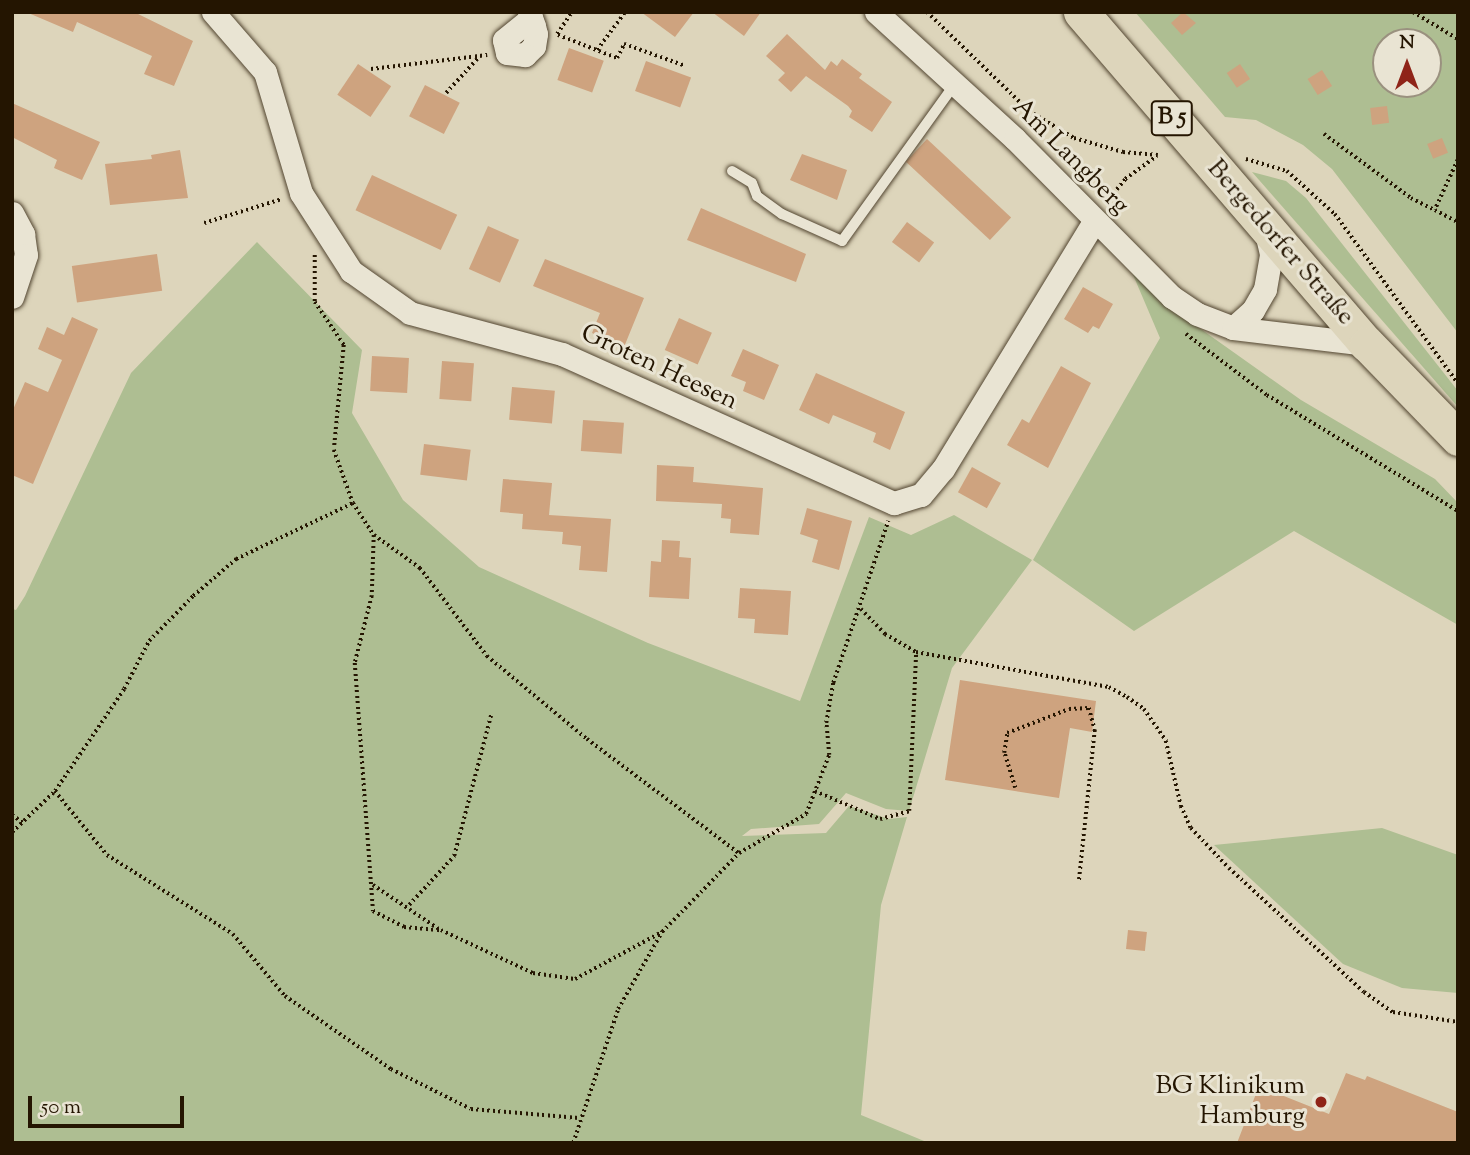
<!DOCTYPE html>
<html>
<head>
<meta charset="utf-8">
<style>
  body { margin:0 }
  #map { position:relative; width:1470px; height:1155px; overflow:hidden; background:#ddd5bb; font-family:"Sorts Mill Goudy",serif }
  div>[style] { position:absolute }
  .green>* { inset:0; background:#aebe92 }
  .building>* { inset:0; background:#cea37f; transform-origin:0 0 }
  .path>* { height:3.5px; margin-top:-1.75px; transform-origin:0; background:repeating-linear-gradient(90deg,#241501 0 2px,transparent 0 5.5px) }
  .roads { filter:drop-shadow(0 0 2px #524530) drop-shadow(0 0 2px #524530) }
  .lane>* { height:10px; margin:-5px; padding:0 5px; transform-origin:5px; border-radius:5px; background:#e9e4d3 }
  .street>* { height:23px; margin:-11.5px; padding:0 11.5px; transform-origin:11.5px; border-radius:11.5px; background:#e9e4d3 }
  .primary>* { height:35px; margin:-17.5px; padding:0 17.5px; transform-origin:17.5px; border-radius:17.5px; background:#ddd5bb }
  .dots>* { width:19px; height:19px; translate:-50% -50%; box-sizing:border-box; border:4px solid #e9e4d3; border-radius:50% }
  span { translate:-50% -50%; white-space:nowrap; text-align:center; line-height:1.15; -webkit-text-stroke:6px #e9e4d3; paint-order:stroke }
  .shield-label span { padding:2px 5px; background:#e9e4d3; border:2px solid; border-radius:5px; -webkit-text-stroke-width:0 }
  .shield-label { font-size:24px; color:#241501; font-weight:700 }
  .street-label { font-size:26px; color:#241501 }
  .poi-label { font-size:26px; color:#241501 }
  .right { translate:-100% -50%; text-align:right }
  .frame { position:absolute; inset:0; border:14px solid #241501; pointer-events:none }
  .north { position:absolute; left:1372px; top:28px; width:70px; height:70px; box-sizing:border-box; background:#e9e4d3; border:2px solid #9a917f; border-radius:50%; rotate:0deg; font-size:19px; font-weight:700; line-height:28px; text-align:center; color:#241501 }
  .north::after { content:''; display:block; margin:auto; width:24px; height:32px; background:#8f2418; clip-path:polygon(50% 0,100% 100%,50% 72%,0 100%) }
  .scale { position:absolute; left:28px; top:1096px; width:156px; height:32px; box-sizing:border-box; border:4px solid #241501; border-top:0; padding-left:9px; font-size:21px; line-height:24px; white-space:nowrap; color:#241501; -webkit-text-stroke:5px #e9e4d3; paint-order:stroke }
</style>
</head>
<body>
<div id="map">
  <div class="green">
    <i style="clip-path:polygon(evenodd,1135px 12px,1458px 12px,1458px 333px,1332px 169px,1303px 145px,1256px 120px,1225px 117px,1135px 12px,1386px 42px,1428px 42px,1428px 84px,1386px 84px,1386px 42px)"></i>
    <i style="clip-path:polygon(1252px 172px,1286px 181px,1306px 198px,1458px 391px,1458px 407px)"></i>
    <i style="clip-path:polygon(257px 242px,362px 350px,352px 413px,403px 500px,479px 567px,648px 643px,800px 701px,869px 517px,911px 535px,954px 515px,1032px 560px,952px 668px,909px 811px,886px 809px,846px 793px,819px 824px,751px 829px,742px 836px,826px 833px,849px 806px,889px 819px,907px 817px,881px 905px,861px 1115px,929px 1143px,12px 1143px,12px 609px,16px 610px,25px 596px,131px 373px)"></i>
    <i style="clip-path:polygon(1131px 270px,1198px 327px,1301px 400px,1435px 479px,1458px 503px,1458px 625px,1294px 531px,1134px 631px,1033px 560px,1160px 338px)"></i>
    <i style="clip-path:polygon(1382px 828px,1458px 855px,1458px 993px,1402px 988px,1343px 964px,1214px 845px)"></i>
  </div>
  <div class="building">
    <i style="clip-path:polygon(26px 12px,134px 12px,193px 41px,174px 86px,144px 74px,152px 56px,77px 22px,73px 32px)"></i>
    <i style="clip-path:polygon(641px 12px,694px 12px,675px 37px)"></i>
    <i style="clip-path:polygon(712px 12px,761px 12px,744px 36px)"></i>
    <i style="clip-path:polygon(1183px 12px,1196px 23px,1182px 35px,1171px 23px)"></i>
    <i style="clip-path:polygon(787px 34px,825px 70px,831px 61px,837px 66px,842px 59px,862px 74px,859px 78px,892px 102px,872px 132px,849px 117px,852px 111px,848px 106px,806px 76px,791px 92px,778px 80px,785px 73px,766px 56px)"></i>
    <i style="left:569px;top:48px;width:37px;height:34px;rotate:20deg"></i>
    <i style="left:646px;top:61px;width:48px;height:32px;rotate:20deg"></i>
    <i style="left:358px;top:64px;width:40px;height:37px;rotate:34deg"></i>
    <i style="left:1240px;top:64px;width:18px;height:16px;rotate:56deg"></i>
    <i style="left:1322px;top:70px;width:19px;height:17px;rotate:58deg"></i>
    <i style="left:425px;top:85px;width:39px;height:35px;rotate:27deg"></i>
    <i style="clip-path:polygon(12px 103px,100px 142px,82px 180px,54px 168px,57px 160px,12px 137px)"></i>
    <i style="left:1387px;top:106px;width:17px;height:17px;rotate:83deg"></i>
    <i style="left:1442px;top:138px;width:16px;height:16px;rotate:68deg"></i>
    <i style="left:927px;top:139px;width:115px;height:31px;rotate:43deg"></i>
    <i style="clip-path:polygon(180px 150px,188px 198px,110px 205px,105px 164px,152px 159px,151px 155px)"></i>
    <i style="clip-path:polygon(802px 154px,847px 170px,837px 200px,790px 180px)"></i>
    <i style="left:372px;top:175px;width:94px;height:39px;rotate:25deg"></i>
    <i style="clip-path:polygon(701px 208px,806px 254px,796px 282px,687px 240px)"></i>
    <i style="left:907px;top:222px;width:34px;height:25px;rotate:37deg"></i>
    <i style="left:488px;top:226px;width:34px;height:47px;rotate:24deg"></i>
    <i style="left:157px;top:254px;width:37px;height:86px;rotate:82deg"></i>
    <i style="clip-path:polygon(545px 259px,644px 298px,624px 347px,592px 333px,600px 313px,533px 286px)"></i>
    <i style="clip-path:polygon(1083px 287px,1113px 304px,1099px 329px,1093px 326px,1088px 333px,1064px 319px)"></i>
    <i style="clip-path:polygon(72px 317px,98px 329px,33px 484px,12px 475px,12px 412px,25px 382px,48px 392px,62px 360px,38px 349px,47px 327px,64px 335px)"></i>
    <i style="left:679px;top:318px;width:36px;height:35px;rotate:24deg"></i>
    <i style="clip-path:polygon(743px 349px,779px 365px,764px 400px,743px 391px,746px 382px,731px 376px)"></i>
    <i style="left:372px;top:356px;width:37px;height:35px;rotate:3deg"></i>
    <i style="left:442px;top:361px;width:32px;height:38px;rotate:4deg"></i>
    <i style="clip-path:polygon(1061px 366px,1091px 383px,1048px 468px,1007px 445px,1022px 419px,1029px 423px)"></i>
    <i style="clip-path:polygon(816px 373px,905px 412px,890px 450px,873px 442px,876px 433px,833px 415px,829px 424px,799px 410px)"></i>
    <i style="left:512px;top:387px;width:43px;height:33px;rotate:5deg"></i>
    <i style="left:583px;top:420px;width:41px;height:31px;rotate:4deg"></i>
    <i style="left:424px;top:444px;width:47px;height:31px;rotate:7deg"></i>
    <i style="clip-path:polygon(657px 465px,694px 467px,693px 482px,763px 488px,759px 535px,730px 533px,731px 519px,721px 518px,722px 504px,656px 501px)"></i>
    <i style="left:972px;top:467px;width:33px;height:29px;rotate:29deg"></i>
    <i style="clip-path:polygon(503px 479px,552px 483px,549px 515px,611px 519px,607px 572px,579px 570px,581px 546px,562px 544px,563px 532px,522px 529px,523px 514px,500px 512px)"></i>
    <i style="clip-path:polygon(807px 508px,852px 521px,839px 570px,812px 562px,818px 540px,800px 534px)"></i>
    <i style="clip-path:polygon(662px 540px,680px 541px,679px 557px,691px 558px,689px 599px,649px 597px,651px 561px,661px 562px)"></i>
    <i style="clip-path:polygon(740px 588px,791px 591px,788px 635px,754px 633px,755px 619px,738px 618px)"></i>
    <i style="clip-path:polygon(960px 680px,1096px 701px,1092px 732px,1070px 728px,1059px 798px,945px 780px)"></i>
    <i style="left:1128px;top:930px;width:19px;height:19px;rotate:6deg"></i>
    <i style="clip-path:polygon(1346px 1073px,1365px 1080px,1367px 1076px,1458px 1112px,1458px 1143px,1237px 1143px,1259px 1086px,1329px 1114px)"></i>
  </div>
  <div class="path">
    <i style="left:927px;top:12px;width:142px;rotate:44.1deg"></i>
    <i style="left:1029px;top:111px;width:52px;rotate:31deg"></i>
    <i style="left:1074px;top:138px;width:51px;rotate:15.9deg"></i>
    <i style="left:1123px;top:152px;width:35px;rotate:5deg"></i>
    <i style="left:1413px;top:12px;width:52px;rotate:31deg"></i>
    <i style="left:557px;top:34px;width:27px;rotate:-56deg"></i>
    <i style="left:558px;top:35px;width:63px;rotate:21.3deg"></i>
    <i style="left:617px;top:58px;width:16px;rotate:-63deg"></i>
    <i style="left:624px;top:44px;width:63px;rotate:19.6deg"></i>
    <i style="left:597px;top:50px;width:47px;rotate:-53.6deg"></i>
    <i style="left:371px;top:69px;width:117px;rotate:-6.9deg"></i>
    <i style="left:446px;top:93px;width:47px;rotate:-47.6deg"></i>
    <i style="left:1324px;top:134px;width:108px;rotate:36.3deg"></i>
    <i style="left:1411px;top:198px;width:27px;rotate:27deg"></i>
    <i style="left:1246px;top:159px;width:43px;rotate:16.3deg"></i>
    <i style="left:1287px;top:171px;width:64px;rotate:41.9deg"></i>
    <i style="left:1335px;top:214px;width:209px;rotate:54deg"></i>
    <i style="left:1458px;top:160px;width:55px;rotate:114.7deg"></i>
    <i style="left:1435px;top:210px;width:26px;rotate:28deg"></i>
    <i style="left:1106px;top:202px;width:30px;rotate:-50deg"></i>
    <i style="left:1125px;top:179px;width:39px;rotate:-36deg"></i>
    <i style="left:204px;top:223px;width:82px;rotate:-17.1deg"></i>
    <i style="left:315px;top:255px;width:47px;rotate:90deg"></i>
    <i style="left:315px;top:302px;width:52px;rotate:56deg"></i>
    <i style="left:344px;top:345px;width:105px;rotate:95.4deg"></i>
    <i style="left:334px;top:450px;width:56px;rotate:70.3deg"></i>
    <i style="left:353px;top:503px;width:38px;rotate:57deg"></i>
    <i style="left:374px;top:535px;width:57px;rotate:35.7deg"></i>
    <i style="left:420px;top:568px;width:111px;rotate:52.7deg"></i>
    <i style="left:487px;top:656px;width:130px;rotate:39.7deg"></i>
    <i style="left:587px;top:739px;width:190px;rotate:36.9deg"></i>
    <i style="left:739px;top:853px;width:78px;rotate:-30.2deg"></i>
    <i style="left:806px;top:814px;width:63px;rotate:-68.7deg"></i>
    <i style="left:829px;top:755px;width:32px;rotate:-95deg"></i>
    <i style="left:826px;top:723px;width:41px;rotate:-80.1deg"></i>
    <i style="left:833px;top:683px;width:171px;rotate:-71.2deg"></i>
    <i style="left:1186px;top:334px;width:101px;rotate:37deg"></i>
    <i style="left:1267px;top:395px;width:223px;rotate:31.3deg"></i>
    <i style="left:374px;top:535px;width:61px;rotate:91.9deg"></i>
    <i style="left:372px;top:596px;width:69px;rotate:104.2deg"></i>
    <i style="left:355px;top:663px;width:249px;rotate:85.8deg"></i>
    <i style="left:373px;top:911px;width:35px;rotate:27deg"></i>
    <i style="left:404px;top:927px;width:37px;rotate:5deg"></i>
    <i style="left:441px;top:930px;width:102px;rotate:25.1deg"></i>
    <i style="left:533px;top:973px;width:42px;rotate:8.1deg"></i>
    <i style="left:575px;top:979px;width:99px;rotate:-28.4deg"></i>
    <i style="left:861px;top:609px;width:35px;rotate:46deg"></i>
    <i style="left:885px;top:634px;width:36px;rotate:30deg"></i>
    <i style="left:916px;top:652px;width:196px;rotate:10.3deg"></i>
    <i style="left:1109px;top:687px;width:21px;rotate:29deg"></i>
    <i style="left:1127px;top:697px;width:21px;rotate:35deg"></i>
    <i style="left:1144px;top:709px;width:39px;rotate:55deg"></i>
    <i style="left:1166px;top:741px;width:67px;rotate:77deg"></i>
    <i style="left:1181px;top:806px;width:24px;rotate:66deg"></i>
    <i style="left:1191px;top:828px;width:55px;rotate:46.5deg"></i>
    <i style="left:1229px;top:868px;width:183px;rotate:42.6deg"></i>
    <i style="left:1364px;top:992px;width:35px;rotate:35deg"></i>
    <i style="left:1393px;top:1012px;width:66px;rotate:8.7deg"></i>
    <i style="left:1015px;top:788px;width:37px;rotate:-107deg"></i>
    <i style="left:1004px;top:753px;width:20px;rotate:-81deg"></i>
    <i style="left:1007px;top:733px;width:66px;rotate:-21.2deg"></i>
    <i style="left:1069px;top:709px;width:20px;rotate:-3deg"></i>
    <i style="left:1089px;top:708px;width:23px;rotate:75deg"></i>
    <i style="left:1095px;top:730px;width:154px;rotate:96deg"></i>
    <i style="left:55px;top:791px;width:82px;rotate:50.9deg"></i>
    <i style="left:107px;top:855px;width:149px;rotate:32.1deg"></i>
    <i style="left:233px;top:934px;width:81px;rotate:50deg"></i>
    <i style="left:285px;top:996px;width:129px;rotate:34.6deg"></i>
    <i style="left:391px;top:1069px;width:89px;rotate:26.6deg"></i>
    <i style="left:471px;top:1109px;width:108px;rotate:4.8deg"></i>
    <i style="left:815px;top:791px;width:71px;rotate:23.3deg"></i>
    <i style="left:880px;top:819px;width:30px;rotate:-15deg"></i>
    <i style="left:909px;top:811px;width:159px;rotate:-87.5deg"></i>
    <i style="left:12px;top:815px;width:16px;rotate:35deg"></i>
    <i style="left:12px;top:832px;width:59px;rotate:-43.6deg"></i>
    <i style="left:55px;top:791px;width:123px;rotate:-55.9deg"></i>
    <i style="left:124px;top:689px;width:54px;rotate:-62.5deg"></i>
    <i style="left:149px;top:641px;width:63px;rotate:-45.6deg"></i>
    <i style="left:193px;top:596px;width:57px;rotate:-40.7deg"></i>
    <i style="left:236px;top:559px;width:130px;rotate:-25.6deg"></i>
    <i style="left:373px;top:885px;width:79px;rotate:33.7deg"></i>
    <i style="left:409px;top:905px;width:67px;rotate:-47.4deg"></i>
    <i style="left:454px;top:856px;width:146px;rotate:-75.3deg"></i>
    <i style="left:573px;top:1143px;width:141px;rotate:-71.4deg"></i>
    <i style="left:618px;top:1009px;width:89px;rotate:-60.3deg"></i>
    <i style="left:662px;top:932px;width:110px;rotate:-45.7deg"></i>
  </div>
  <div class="roads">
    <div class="lane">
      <i style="left:732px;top:171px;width:23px;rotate:31deg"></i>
      <i style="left:752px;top:183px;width:14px;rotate:69deg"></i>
      <i style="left:757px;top:196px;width:31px;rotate:36deg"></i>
      <i style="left:782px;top:214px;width:66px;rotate:24.2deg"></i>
      <i style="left:842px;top:241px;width:192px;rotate:-54.3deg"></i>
    </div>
    <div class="street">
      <i style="left:213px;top:12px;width:79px;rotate:49.1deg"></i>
      <i style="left:265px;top:72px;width:126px;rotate:73.4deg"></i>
      <i style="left:301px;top:193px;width:93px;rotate:57.3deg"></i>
      <i style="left:351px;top:271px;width:72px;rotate:35.4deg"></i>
      <i style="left:410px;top:313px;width:157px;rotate:15.1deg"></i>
      <i style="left:562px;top:354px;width:364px;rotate:24.2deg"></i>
      <i style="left:894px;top:503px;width:28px;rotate:-17deg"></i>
      <i style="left:921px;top:495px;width:34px;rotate:-50deg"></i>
      <i style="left:943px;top:469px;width:289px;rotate:-58.6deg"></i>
      <i style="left:529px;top:12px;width:15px;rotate:70deg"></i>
      <i style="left:534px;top:26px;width:8px;rotate:76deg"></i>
      <i style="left:536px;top:34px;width:12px;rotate:99deg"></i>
      <i style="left:534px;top:46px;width:13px;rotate:135deg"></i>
      <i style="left:525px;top:55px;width:18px;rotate:-174deg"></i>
      <i style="left:507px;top:53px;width:13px;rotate:-103deg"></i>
      <i style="left:504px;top:40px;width:35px;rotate:-39deg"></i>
      <i style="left:876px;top:12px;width:188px;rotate:42.4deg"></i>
      <i style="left:1015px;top:139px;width:223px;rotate:45.2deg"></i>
      <i style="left:1172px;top:297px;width:30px;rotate:34deg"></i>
      <i style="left:1197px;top:314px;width:39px;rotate:21deg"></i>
      <i style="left:1233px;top:328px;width:135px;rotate:6.8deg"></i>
      <i style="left:12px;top:213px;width:24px;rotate:62deg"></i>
      <i style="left:23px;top:234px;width:21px;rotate:82deg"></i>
      <i style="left:26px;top:255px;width:44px;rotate:108.4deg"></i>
      <i style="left:1233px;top:328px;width:27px;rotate:-42deg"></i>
      <i style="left:1253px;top:310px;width:24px;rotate:-60deg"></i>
      <i style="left:1265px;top:289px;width:36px;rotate:-80deg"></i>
      <i style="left:1271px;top:254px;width:26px;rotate:-103deg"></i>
    </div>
    <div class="primary">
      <i style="left:1081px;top:12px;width:438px;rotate:49.3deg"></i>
      <i style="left:1367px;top:344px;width:131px;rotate:45.9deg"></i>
    </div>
  </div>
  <div class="dots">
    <i style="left:1321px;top:1102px;background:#8f2418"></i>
  </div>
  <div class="shield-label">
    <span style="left:1172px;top:118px">B 5</span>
  </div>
  <div class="street-label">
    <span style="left:1070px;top:157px;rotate:45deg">Am Langberg</span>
    <span style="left:1280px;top:243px;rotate:49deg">Bergedorfer Straße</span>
    <span style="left:659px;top:368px;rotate:25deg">Groten Heesen</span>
  </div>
  <div class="poi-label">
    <span class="right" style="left:1305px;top:1102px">BG Klinikum<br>Hamburg</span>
  </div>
  <div class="frame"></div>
  <div class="north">N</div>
  <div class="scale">50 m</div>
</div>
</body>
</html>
